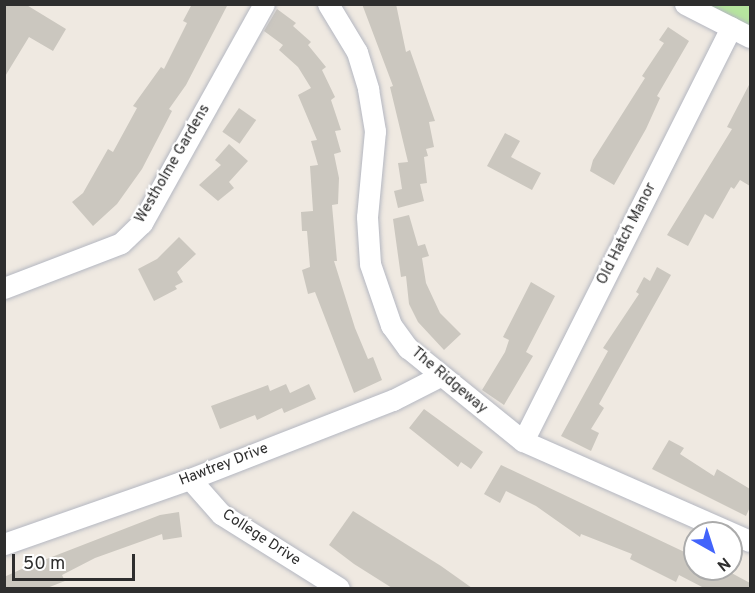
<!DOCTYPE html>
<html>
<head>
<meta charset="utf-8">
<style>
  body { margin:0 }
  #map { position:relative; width:755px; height:593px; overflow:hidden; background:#efe9e1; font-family:Overpass,sans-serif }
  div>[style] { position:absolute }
  .green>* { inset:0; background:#b6e59e }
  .building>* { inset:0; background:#cbc7bf; transform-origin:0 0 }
  .roads { filter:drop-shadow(0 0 2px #b4b7c1) drop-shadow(0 0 2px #b4b7c1) }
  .minor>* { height:21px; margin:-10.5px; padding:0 10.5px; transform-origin:10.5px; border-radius:10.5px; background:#fff }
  span { translate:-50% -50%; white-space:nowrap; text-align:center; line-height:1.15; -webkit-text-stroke:4.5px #fff; paint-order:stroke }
  .street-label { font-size:15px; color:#2e2e2e }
  .frame { position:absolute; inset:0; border:6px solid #2e2e2e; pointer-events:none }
  .north { position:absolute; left:683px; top:521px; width:60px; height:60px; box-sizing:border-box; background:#fff; border:2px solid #ababab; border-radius:50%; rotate:141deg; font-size:16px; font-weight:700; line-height:24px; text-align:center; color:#2e2e2e }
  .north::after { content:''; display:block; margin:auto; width:21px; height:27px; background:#4264fb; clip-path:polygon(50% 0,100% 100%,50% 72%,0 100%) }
  .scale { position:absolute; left:12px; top:554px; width:123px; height:27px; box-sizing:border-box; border:3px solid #2e2e2e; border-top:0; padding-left:8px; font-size:18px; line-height:21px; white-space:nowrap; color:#2e2e2e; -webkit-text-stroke:4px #fff; paint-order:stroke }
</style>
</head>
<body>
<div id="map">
  <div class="green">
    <i style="clip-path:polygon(701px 5px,750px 5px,750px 30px)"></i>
  </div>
  <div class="building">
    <i style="clip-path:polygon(4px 4px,25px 4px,66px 29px,53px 51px,29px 37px,4px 78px)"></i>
    <i style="clip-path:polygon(192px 4px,228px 4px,186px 85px,169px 109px,172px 111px,142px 169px,117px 204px,93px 226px,72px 202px,83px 193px,108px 149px,113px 152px,137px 108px,133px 106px,161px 67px,164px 69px,187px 23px,183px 21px)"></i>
    <i style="clip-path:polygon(362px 4px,396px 4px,406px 52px,410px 50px,435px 121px,429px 122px,434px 147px,426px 149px,428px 156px,424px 157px,427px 183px,420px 184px,424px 201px,398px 208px,394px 191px,402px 189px,398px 163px,408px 162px,390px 87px,393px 86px)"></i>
    <i style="clip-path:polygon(277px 9px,296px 23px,293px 26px,311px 42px,308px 45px,326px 67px,322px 70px,335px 97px,331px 100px,341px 130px,335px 131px,341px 152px,334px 154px,339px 178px,338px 204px,332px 205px,337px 261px,334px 261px,355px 328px,368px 359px,373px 357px,382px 380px,354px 393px,315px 292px,308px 294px,302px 270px,310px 267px,307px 231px,302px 231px,301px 212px,313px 211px,310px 166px,318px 165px,311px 141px,317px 140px,298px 95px,311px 88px,298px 67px,279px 50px,283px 45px,264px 31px)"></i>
    <i style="clip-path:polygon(668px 27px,689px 41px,657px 96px,660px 98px,646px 129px,614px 185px,590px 171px,593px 160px,645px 78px,642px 76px,664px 43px,659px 40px)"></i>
    <i style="clip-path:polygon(750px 83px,750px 186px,740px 180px,734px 189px,731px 187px,713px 219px,705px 214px,688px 246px,667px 235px,732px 129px,727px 127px)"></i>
    <i style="left:239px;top:108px;width:21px;height:29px;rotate:35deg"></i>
    <i style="clip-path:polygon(505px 133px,520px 141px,511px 157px,541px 173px,532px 190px,487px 166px)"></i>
    <i style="clip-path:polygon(229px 144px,248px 161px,229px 182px,234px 188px,218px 201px,199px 185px,221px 165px,215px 160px)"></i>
    <i style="clip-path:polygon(409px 215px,418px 246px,425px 244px,429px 256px,422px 258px,426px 283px,440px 313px,461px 334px,444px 350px,418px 322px,409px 304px,406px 276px,401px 277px,393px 219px)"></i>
    <i style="clip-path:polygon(179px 237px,196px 254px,177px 272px,183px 282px,175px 286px,177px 289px,154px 301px,138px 269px,157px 259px)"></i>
    <i style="clip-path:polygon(657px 267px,671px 275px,599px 404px,604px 408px,591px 429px,599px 433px,591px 451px,561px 436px,608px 351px,603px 348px,639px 294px,636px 292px,644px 277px,650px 281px)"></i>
    <i style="clip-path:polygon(531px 282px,555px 296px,526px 352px,533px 356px,504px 405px,482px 390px,505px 352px,509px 340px,503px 337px)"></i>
    <i style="clip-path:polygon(286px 384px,290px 393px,309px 384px,316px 399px,284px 413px,282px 408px,257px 420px,255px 415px,220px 429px,211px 406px,268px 385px,270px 391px)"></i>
    <i style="clip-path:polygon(424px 409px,483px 452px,471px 469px,461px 462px,458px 467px,409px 428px)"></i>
    <i style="clip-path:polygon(669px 440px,684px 448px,680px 454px,714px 476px,717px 469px,750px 489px,750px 507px,746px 516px,652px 469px)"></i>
    <i style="clip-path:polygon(501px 465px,695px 557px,695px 569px,724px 569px,750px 583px,750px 588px,704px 588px,679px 575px,676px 582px,630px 559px,632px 554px,581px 534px,580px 537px,536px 506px,506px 491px,500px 503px,484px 494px)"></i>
    <i style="clip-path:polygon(353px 511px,441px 566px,472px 588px,392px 588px,354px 564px,329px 545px)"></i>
    <i style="clip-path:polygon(179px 512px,182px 537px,163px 540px,162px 534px,95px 558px,62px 575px,65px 581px,47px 588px,4px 588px,4px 577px,26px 567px,160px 515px)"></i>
  </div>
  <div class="roads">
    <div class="minor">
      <i style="left:328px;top:4px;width:56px;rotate:58.9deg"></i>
      <i style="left:357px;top:52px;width:39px;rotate:73deg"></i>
      <i style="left:368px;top:89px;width:43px;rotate:80.5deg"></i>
      <i style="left:375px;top:131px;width:86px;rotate:95.3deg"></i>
      <i style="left:367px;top:217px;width:47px;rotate:86.3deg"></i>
      <i style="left:370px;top:264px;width:65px;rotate:71deg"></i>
      <i style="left:391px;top:325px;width:29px;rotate:54deg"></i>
      <i style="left:408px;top:348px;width:148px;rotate:39deg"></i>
      <i style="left:523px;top:441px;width:248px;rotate:23.8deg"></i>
      <i style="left:685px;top:4px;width:73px;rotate:26.9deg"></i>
      <i style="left:4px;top:288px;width:125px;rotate:-21deg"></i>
      <i style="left:121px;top:243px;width:29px;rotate:-44deg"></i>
      <i style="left:142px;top:223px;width:251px;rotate:-60.9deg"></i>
      <i style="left:523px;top:441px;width:463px;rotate:-63.3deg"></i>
      <i style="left:190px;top:479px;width:47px;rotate:48.5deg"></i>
      <i style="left:221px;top:514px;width:139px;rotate:32.1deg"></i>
      <i style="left:4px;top:544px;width:197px;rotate:-19.3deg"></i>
      <i style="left:190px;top:479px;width:218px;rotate:-21.3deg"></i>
      <i style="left:393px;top:400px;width:53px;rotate:-27.1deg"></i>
    </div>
  </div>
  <div class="street-label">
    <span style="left:173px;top:164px;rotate:-60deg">Westholme Gardens</span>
    <span style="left:627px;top:234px;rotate:-63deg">Old Hatch Manor</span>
    <span style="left:449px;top:381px;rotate:40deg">The Ridgeway</span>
    <span style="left:224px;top:465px;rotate:-21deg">Hawtrey Drive</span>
    <span style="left:261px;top:538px;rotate:33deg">College Drive</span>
  </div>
  <div class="frame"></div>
  <div class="north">N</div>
  <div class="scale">50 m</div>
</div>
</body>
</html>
